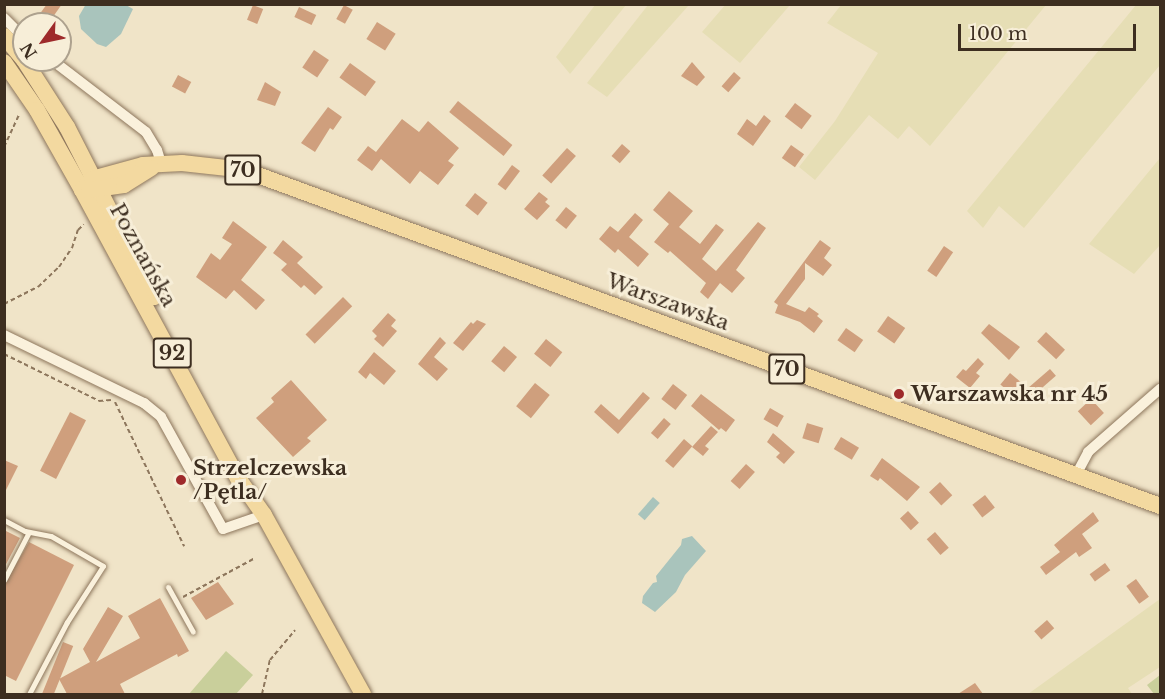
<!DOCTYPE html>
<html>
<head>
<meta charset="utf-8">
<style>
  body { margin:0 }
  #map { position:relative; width:1165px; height:699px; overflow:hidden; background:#f0e4c8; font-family:"Libre Baskerville",serif }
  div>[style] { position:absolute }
  .farmland>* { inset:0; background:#e6deb5 }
  .green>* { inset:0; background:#c9cf9b }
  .water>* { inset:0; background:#a9c4bc; transform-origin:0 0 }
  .building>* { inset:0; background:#cf9f7d; transform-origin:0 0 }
  .path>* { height:2px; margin-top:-1px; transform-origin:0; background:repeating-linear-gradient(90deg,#8d765c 0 4.5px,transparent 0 7.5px) }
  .roads { filter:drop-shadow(0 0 2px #8d765c) drop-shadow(0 0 2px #8d765c) }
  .service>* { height:5px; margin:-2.5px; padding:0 2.5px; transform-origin:2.5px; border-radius:2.5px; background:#faf1dc }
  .minor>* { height:10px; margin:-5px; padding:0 5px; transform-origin:5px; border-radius:5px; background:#faf1dc }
  .primary>* { height:16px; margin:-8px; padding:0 8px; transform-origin:8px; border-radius:8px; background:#f3d9a0 }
  .dots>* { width:16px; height:16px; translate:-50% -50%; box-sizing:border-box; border:3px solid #f7eed8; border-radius:50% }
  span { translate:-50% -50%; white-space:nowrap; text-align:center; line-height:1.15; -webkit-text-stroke:6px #f7eed8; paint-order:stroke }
  .shield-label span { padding:2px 4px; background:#f7eed8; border:2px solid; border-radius:4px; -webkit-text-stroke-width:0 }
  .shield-label { font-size:20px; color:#3d2e20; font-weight:700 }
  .street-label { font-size:21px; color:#3d2e20 }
  .poi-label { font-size:21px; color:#3d2e20; font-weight:700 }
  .left { translate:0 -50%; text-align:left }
  .frame { position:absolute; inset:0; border:6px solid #3d2e20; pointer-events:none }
  .north { position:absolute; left:12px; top:12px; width:60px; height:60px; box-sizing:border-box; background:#f7eed8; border:2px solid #ada18e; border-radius:50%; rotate:237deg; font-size:16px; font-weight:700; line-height:24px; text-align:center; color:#3d2e20 }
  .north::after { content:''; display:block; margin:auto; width:21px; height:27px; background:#9e2a2b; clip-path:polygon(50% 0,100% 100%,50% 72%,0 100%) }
  .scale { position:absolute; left:958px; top:24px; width:178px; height:27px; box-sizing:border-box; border:3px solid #3d2e20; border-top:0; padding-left:8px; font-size:18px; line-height:21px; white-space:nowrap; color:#3d2e20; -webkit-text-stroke:4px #f7eed8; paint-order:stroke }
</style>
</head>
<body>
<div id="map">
  <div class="farmland">
    <i style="clip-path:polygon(726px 4px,790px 4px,790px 5px,740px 63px,702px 32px)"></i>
    <i style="clip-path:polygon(595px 5px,626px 5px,570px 74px,556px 57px)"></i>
    <i style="clip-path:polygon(648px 5px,689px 5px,607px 97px,587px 83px)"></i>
    <i style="clip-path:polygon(841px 5px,841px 4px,1046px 5px,930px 146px,909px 126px,898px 139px,869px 115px,815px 180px,799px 167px,835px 121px,878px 53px,827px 23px)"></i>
    <i style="clip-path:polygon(1136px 5px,1160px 5px,1160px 65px,1024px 228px,999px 206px,983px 228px,967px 211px)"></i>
    <i style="clip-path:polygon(1160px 158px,1160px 245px,1134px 274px,1089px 244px)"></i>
    <i style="clip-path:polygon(1160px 599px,1160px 667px,1128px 688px,1132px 694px,1028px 694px)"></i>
  </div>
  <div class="green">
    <i style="clip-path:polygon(226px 651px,253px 675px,236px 694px,189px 694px)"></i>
    <i style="clip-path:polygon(1160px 675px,1160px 694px,1154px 694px,1147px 685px)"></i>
  </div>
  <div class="water">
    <i style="clip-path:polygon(86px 4px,126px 5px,133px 9px,121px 34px,106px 47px,97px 44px,81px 29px,79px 16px)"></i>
    <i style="left:653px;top:497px;width:9px;height:23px;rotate:41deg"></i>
    <i style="clip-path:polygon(692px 536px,706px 551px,685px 575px,676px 592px,655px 612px,642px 603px,643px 596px,653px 583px,657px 582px,656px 576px,681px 545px,682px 539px)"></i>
  </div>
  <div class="building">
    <i style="clip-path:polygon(47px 4px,62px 4px,48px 24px,43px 24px,36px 19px)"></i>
    <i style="left:253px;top:5px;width:11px;height:16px;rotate:22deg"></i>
    <i style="left:344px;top:5px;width:10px;height:16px;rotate:29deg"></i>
    <i style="left:299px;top:7px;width:19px;height:11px;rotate:25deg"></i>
    <i style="left:377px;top:22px;width:22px;height:20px;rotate:32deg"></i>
    <i style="left:314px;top:50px;width:18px;height:21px;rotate:34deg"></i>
    <i style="clip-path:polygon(692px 62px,705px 77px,697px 86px,681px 76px)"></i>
    <i style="left:350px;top:63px;width:32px;height:18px;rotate:36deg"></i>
    <i style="left:734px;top:72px;width:9px;height:19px;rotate:41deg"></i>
    <i style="left:178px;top:75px;width:15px;height:13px;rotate:28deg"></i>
    <i style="clip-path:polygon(265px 82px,281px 92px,275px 106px,257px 100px)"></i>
    <i style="left:458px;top:101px;width:70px;height:14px;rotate:39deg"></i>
    <i style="left:795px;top:103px;width:21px;height:17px;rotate:37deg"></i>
    <i style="clip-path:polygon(328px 107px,342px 117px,333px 130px,330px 128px,315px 152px,301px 143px)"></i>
    <i style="clip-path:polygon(764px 115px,771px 121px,753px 146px,737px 134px,747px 119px,756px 126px)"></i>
    <i style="clip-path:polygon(402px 119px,419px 132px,428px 121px,459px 148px,448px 161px,454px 165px,438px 185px,420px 171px,410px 184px,381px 159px,372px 171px,357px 160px,368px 146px,376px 152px)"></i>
    <i style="left:622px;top:144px;width:11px;height:16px;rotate:41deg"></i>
    <i style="left:791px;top:145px;width:16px;height:16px;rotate:35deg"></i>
    <i style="left:567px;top:148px;width:12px;height:37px;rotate:42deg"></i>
    <i style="left:512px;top:165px;width:10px;height:24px;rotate:37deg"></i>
    <i style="clip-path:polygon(669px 191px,693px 211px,679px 227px,700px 244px,716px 224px,724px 230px,702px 259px,716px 271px,758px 222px,766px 228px,736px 270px,745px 278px,732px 293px,720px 283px,708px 299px,700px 292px,706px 283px,670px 251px,668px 253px,654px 242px,669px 224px,653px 210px)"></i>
    <i style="clip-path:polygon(539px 192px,548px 199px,545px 202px,550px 206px,537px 220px,524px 209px)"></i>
    <i style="left:475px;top:193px;width:16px;height:16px;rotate:38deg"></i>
    <i style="left:566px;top:207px;width:14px;height:17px;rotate:39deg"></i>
    <i style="clip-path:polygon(635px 213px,643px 220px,629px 237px,649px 254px,638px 267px,618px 249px,615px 253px,599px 239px,610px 226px,618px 232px)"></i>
    <i style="clip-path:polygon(233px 221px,267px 247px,241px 280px,265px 300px,256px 310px,234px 290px,226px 299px,196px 277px,211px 253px,220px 260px,232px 244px,222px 238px)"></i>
    <i style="clip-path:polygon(283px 240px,303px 257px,297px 263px,323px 287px,315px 295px,304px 285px,301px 288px,281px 270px,287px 264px,273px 253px)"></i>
    <i style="clip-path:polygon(820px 240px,831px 248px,824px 258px,832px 265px,823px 276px,805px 263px,805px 279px,786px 304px,805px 312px,809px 307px,819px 314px,817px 316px,823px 321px,814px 333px,800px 322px,775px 313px,778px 305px,774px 302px)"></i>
    <i style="left:944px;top:246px;width:11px;height:30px;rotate:34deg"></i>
    <i style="left:343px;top:297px;width:13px;height:53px;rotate:45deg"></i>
    <i style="clip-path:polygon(388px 313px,396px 320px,391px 326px,397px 331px,383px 347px,374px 339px,377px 336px,372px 331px)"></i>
    <i style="left:888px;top:316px;width:21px;height:19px;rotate:35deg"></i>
    <i style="clip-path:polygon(477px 320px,486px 324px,463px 351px,453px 343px,471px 322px,473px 324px)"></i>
    <i style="clip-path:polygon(989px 324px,1020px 347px,1009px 360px,981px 333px)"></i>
    <i style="left:846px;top:328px;width:21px;height:15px;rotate:35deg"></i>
    <i style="left:1046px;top:332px;width:26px;height:13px;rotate:43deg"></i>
    <i style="clip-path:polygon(440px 337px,446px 343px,434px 357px,448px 369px,437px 381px,418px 364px)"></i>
    <i style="left:546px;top:339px;width:21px;height:19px;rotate:39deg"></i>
    <i style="left:504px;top:346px;width:17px;height:20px;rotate:40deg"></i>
    <i style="clip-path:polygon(374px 352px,396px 371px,384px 385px,370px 373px,366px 379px,358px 372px)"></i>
    <i style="clip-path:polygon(978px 358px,984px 364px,976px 373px,980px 376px,970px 388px,956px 377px,963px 369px,966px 371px)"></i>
    <i style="left:1050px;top:369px;width:9px;height:36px;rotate:49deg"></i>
    <i style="left:1010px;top:373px;width:17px;height:15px;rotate:40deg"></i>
    <i style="clip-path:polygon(291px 380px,327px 420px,307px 438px,311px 441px,293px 457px,256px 418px,274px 402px,271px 398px)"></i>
    <i style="left:535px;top:383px;width:19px;height:30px;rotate:39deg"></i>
    <i style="left:673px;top:384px;width:18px;height:19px;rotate:38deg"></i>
    <i style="clip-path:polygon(643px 392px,650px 398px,618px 434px,594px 412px,601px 404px,619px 420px)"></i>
    <i style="clip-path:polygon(701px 394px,735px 420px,726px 432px,721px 428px,719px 430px,691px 406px)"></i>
    <i style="left:1091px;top:399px;width:19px;height:18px;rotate:47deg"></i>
    <i style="left:770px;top:408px;width:16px;height:13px;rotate:30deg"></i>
    <i style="left:70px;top:412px;width:18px;height:66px;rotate:27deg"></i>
    <i style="left:664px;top:418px;width:9px;height:20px;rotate:41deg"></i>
    <i style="left:807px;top:423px;width:17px;height:16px;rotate:17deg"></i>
    <i style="clip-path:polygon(711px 426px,718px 432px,705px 446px,709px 449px,703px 456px,692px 447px)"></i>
    <i style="clip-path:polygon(773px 433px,795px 452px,784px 464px,776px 457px,780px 453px,767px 442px)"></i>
    <i style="left:841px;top:437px;width:21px;height:14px;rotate:31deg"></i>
    <i style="left:684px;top:439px;width:11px;height:29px;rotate:41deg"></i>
    <i style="clip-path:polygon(882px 458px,920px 487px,907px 501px,880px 478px,878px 481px,870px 476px)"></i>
    <i style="clip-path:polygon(4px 460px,18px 466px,4px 494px)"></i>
    <i style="left:746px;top:464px;width:12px;height:23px;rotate:42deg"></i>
    <i style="left:940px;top:482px;width:18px;height:15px;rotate:47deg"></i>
    <i style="left:985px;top:495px;width:16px;height:16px;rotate:52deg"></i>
    <i style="left:908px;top:511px;width:16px;height:11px;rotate:47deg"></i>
    <i style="clip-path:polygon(1093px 512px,1099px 521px,1082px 534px,1092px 548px,1079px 557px,1076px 552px,1046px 575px,1040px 567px,1060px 552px,1054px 545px)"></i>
    <i style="clip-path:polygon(4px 530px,20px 538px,4px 568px)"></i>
    <i style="left:935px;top:532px;width:21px;height:11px;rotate:49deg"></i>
    <i style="clip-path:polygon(29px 542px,74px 565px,16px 681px,4px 675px,4px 585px)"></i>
    <i style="left:1105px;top:563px;width:9px;height:19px;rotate:54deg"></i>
    <i style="left:1136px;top:579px;width:22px;height:12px;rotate:54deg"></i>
    <i style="clip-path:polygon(218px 582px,234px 604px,206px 620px,191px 598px)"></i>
    <i style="clip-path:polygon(160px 598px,189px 651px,178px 657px,177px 654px,120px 684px,125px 694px,67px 694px,59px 679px,90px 662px,83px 649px,108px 607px,123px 616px,96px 662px,140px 638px,128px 616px)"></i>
    <i style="left:1047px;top:620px;width:11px;height:17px;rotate:49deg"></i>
    <i style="left:63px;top:642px;width:11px;height:58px;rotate:22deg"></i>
    <i style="clip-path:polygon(975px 683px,983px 694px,958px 694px)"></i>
  </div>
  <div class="path">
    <i style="left:4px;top:147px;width:35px;rotate:-65deg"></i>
    <i style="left:4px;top:304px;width:38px;rotate:-27deg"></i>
    <i style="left:38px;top:287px;width:29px;rotate:-44deg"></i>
    <i style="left:59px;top:267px;width:23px;rotate:-56deg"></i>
    <i style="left:72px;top:248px;width:19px;rotate:-72deg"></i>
    <i style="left:78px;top:230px;width:8px;rotate:-45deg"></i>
    <i style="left:4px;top:354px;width:106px;rotate:26.3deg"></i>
    <i style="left:99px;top:401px;width:12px;rotate:-5deg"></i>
    <i style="left:115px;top:402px;width:160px;rotate:64.4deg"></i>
    <i style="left:183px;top:597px;width:82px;rotate:-28.4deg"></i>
    <i style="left:262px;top:694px;width:35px;rotate:-77deg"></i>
    <i style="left:270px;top:660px;width:39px;rotate:-50deg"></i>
  </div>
  <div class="roads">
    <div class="service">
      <i style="left:4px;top:520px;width:24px;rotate:28deg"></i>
      <i style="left:25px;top:531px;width:26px;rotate:11deg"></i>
      <i style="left:51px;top:536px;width:60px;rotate:30deg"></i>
      <i style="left:103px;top:566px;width:67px;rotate:122.7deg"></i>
      <i style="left:67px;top:622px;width:81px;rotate:117.8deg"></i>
      <i style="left:4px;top:580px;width:54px;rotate:-62.5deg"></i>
      <i style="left:168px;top:587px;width:51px;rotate:60.9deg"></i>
    </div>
    <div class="minor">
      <i style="left:4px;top:18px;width:28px;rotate:45deg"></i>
      <i style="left:52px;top:60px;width:118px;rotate:37.5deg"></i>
      <i style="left:146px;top:132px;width:21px;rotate:59deg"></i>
      <i style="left:157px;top:150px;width:14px;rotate:73deg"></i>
      <i style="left:4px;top:335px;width:156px;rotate:25.9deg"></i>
      <i style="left:144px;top:403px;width:22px;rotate:39deg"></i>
      <i style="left:161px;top:417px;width:128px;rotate:61deg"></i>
      <i style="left:223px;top:529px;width:43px;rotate:-18.9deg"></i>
      <i style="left:1076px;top:475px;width:26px;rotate:-62deg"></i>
      <i style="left:1088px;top:452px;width:96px;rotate:-41.2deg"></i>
    </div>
    <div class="primary">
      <i style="left:4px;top:36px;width:31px;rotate:50deg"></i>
      <i style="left:24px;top:60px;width:80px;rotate:57.3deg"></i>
      <i style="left:67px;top:127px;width:191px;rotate:62.9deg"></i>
      <i style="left:4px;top:62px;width:58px;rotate:55.5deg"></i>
      <i style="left:37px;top:110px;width:92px;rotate:60.6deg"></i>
      <i style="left:82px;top:190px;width:328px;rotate:61.6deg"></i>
      <i style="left:238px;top:478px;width:45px;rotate:54.9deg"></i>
      <i style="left:264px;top:515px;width:205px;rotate:61.1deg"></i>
      <i style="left:82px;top:190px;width:15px;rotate:-48deg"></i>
      <i style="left:92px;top:179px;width:53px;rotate:-15.4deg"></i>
      <i style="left:143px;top:165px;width:39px;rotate:-3deg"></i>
      <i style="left:182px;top:163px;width:62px;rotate:6.4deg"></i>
      <i style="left:244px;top:170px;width:976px;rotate:20.14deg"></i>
      <i style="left:89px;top:190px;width:35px;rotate:-8deg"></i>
      <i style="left:124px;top:185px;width:32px;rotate:-32deg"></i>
    </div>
  </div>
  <div class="dots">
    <i style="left:899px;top:394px;background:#9e2a2b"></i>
    <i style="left:181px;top:480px;background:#9e2a2b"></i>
  </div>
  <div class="shield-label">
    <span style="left:243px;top:170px">70</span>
    <span style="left:172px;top:353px">92</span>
    <span style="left:787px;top:369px">70</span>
  </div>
  <div class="street-label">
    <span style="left:143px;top:255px;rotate:61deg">Poznańska</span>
    <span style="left:668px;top:302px;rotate:20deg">Warszawska</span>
  </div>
  <div class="poi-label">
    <span class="left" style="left:911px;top:394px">Warszawska nr 45</span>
    <span class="left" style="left:193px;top:480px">Strzelczewska<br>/Pętla/</span>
  </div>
  <div class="frame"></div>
  <div class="north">N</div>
  <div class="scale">100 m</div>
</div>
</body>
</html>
